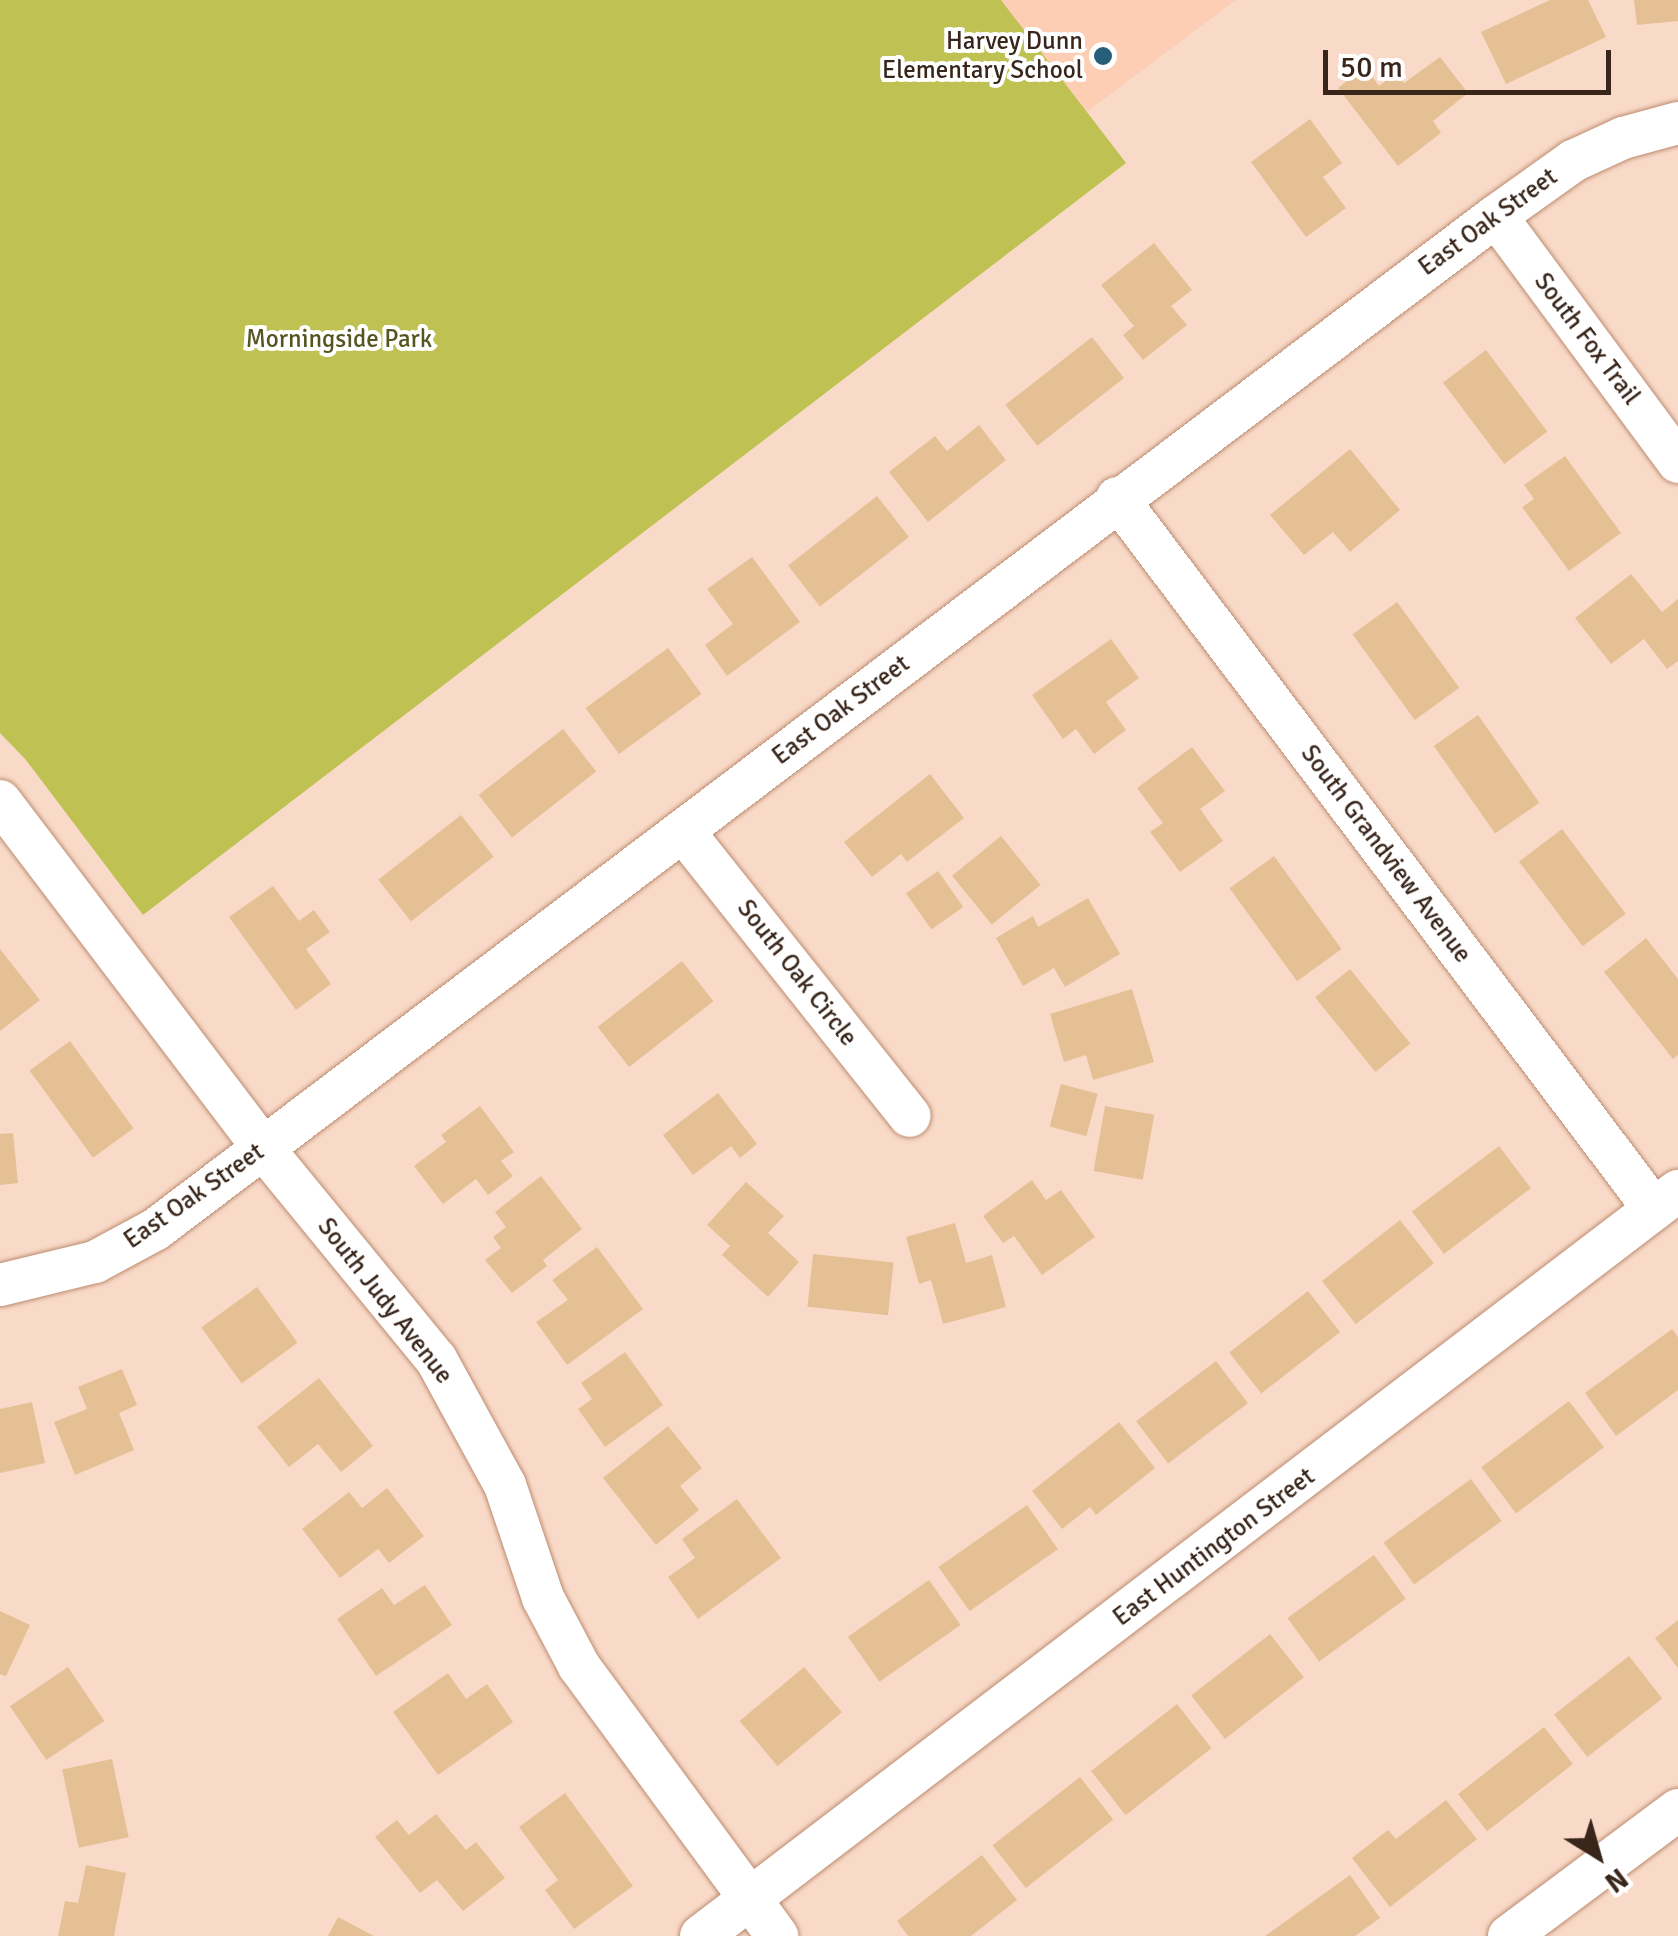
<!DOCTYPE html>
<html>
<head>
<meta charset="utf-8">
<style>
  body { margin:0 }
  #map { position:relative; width:1678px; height:1936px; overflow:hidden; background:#f9dac8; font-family:Signika,sans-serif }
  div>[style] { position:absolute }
  .built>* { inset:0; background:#fdceb4 }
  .green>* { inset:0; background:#bfc152 }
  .building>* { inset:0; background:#e5c095; transform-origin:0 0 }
  .roads { filter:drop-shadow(0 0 2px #bd8c71) drop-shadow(0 0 2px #bd8c71) }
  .minor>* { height:42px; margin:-21px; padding:0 21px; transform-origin:21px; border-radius:21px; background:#fff }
  .dots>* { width:28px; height:28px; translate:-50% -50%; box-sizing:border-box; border:5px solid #fff; border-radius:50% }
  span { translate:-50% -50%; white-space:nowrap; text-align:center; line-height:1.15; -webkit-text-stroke:8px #fff; paint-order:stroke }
  .poi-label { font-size:25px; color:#39261b }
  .right { translate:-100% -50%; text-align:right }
  .street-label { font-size:25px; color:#39261b }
  .park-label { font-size:25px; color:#545621 }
  .north { position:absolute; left:1548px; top:1806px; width:100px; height:100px; -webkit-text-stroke:8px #fff; paint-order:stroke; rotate:143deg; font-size:28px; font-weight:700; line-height:40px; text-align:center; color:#39261b }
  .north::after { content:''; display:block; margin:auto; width:35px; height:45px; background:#39261b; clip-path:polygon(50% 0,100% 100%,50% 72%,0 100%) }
  .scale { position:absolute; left:1323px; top:50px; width:288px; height:45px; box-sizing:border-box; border:5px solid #39261b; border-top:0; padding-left:12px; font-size:30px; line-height:35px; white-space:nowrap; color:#39261b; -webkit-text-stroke:8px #fff; paint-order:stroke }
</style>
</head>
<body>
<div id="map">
  <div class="built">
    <i style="clip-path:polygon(1001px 0,1236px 0,1087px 112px)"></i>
  </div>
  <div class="green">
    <i style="clip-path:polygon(0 0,1001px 0,1126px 163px,143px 915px,26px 760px,0 733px)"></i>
  </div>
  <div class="building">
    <i style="clip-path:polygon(1550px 0,1588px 0,1606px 37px,1506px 84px,1481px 32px)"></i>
    <i style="clip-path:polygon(1634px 0,1678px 0,1678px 21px,1637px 25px)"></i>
    <i style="clip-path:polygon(1440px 57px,1468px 93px,1433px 121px,1441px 133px,1398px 166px,1338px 88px,1365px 67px,1379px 86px,1396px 73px,1404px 83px)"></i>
    <i style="clip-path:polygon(1310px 119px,1342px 163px,1323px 177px,1346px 208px,1306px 237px,1251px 162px)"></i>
    <i style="clip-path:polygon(1154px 243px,1192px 290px,1171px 306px,1187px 325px,1143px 360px,1123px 335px,1134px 326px,1101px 285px)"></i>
    <i style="left:1092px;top:337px;width:52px;height:110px;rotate:52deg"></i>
    <i style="left:1486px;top:350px;width:102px;height:54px;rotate:53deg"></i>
    <i style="clip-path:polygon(979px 425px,1006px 460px,928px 522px,889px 472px,935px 436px,947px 451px)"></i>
    <i style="clip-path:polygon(1350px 449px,1400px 510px,1350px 552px,1333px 532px,1304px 555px,1270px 515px)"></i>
    <i style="clip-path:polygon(1565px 456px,1621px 533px,1569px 571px,1522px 507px,1534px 499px,1524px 485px)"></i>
    <i style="left:877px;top:496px;width:52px;height:113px;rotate:52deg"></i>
    <i style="clip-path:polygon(752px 557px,800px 622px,727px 676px,705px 645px,733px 624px,707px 589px)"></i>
    <i style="clip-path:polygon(1631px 574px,1662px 612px,1678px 599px,1678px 661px,1667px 669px,1644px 639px,1611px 664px,1575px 618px)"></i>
    <i style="left:1397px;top:602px;width:106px;height:55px;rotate:54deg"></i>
    <i style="clip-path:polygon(1111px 639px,1139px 678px,1106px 702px,1126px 730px,1094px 754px,1076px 729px,1063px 739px,1032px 695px)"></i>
    <i style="left:668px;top:648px;width:57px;height:102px;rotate:54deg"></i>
    <i style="left:1478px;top:715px;width:107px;height:54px;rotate:55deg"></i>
    <i style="left:563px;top:729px;width:54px;height:107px;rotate:52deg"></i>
    <i style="clip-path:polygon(1192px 747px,1225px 791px,1200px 809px,1223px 841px,1180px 872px,1150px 832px,1163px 823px,1137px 788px)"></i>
    <i style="clip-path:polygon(930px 774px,964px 818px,907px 862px,901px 854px,872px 877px,844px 842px)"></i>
    <i style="left:461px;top:815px;width:53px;height:105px;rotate:52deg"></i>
    <i style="left:1562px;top:829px;width:106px;height:54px;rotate:53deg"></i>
    <i style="left:1001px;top:836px;width:63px;height:63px;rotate:51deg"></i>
    <i style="left:1274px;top:856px;width:115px;height:55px;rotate:54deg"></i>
    <i style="left:938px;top:871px;width:44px;height:39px;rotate:55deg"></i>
    <i style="clip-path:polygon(273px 886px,299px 921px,314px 910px,330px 932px,306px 949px,331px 984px,296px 1010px,229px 917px)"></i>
    <i style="clip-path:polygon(1088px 898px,1120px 954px,1065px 987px,1054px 968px,1023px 986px,996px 938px,1033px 916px,1038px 927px)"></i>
    <i style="clip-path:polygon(1646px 938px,1678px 979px,1678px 1055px,1673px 1059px,1604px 972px)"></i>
    <i style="clip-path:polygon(0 949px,40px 1000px,0 1031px)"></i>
    <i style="left:682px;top:961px;width:51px;height:107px;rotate:52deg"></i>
    <i style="left:1350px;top:969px;width:96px;height:45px;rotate:51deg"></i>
    <i style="clip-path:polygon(1132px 989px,1154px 1062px,1093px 1080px,1086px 1055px,1064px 1062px,1050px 1014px)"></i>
    <i style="left:70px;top:1041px;width:108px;height:50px;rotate:54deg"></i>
    <i style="left:1061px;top:1084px;width:38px;height:44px;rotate:15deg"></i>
    <i style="clip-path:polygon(718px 1093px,757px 1144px,740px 1158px,731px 1146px,693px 1175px,663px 1135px)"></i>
    <i style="clip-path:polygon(480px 1106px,514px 1152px,501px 1161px,513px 1176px,488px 1195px,476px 1179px,443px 1204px,414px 1166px,446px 1142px,441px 1135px)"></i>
    <i style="left:1105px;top:1106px;width:50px;height:66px;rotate:10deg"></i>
    <i style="clip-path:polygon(13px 1133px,18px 1183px,0 1185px,0 1134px)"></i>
    <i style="left:1499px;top:1146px;width:53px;height:109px;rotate:53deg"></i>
    <i style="clip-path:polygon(541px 1176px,582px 1229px,543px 1260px,547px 1266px,512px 1293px,485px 1260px,501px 1248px,493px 1237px,506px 1227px,495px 1212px)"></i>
    <i style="clip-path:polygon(1032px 1180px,1046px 1200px,1061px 1190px,1095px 1237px,1042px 1275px,1014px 1236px,1003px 1243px,983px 1216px)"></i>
    <i style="clip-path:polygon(746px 1182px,784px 1216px,768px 1233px,799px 1262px,768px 1297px,722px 1255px,730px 1246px,707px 1225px)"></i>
    <i style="left:1400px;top:1220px;width:55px;height:99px;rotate:52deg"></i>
    <i style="clip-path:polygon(955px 1223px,966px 1263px,992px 1255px,1006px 1307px,943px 1324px,931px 1280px,919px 1284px,906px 1237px)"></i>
    <i style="clip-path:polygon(597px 1247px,643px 1309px,567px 1365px,536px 1322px,568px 1300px,552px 1280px)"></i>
    <i style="left:813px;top:1254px;width:81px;height:53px;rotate:6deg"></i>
    <i style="left:257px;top:1287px;width:69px;height:69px;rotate:54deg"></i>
    <i style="left:1308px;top:1291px;width:52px;height:100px;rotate:52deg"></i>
    <i style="clip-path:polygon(1672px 1329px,1678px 1337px,1678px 1390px,1616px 1436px,1585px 1393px)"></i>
    <i style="clip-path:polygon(625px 1352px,663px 1405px,605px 1447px,578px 1409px,592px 1399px,581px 1383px)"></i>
    <i style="left:1216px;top:1361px;width:53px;height:100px;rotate:53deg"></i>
    <i style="clip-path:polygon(122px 1369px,137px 1405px,119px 1413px,134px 1450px,75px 1475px,54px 1422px,87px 1409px,78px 1387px)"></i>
    <i style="clip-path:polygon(319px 1378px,373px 1446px,341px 1472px,318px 1444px,289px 1467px,257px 1427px)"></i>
    <i style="left:1569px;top:1401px;width:58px;height:110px;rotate:53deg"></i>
    <i style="clip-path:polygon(32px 1402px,45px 1463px,0 1473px,0 1409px)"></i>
    <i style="clip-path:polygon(1119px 1422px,1155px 1468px,1096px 1515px,1090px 1507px,1062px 1529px,1032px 1491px)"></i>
    <i style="clip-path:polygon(668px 1426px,702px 1468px,680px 1486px,699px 1510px,656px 1545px,603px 1478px)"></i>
    <i style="left:1471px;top:1479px;width:52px;height:108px;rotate:54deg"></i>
    <i style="clip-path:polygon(387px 1488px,424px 1536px,389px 1563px,378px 1549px,340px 1578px,302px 1529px,349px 1492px,362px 1508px)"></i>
    <i style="clip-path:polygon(737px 1499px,781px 1558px,698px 1619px,668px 1577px,695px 1558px,682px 1539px)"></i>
    <i style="left:1027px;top:1505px;width:54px;height:108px;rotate:55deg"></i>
    <i style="left:1374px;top:1555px;width:54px;height:107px;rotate:54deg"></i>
    <i style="left:929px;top:1580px;width:55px;height:99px;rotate:55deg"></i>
    <i style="clip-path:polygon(425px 1585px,452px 1625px,376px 1676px,337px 1619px,382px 1588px,394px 1605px)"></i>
    <i style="clip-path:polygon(0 1611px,30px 1625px,6px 1676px,0 1674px)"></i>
    <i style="clip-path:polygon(1678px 1620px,1678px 1668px,1655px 1638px)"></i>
    <i style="left:1270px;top:1634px;width:55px;height:100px;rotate:52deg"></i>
    <i style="left:1629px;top:1656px;width:54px;height:95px;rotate:52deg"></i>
    <i style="left:68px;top:1667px;width:65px;height:70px;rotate:56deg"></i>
    <i style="left:804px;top:1667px;width:59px;height:84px;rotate:50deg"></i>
    <i style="clip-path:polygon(448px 1673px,466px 1699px,487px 1684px,513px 1722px,438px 1775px,393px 1712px)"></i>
    <i style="left:1177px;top:1704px;width:56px;height:109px;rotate:52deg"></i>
    <i style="left:1544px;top:1727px;width:47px;height:109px;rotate:52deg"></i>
    <i style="left:112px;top:1759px;width:80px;height:51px;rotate:78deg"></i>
    <i style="left:1080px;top:1777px;width:54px;height:111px;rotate:52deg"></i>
    <i style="clip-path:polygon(565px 1793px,633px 1886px,574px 1929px,545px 1890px,558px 1880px,519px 1827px)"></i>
    <i style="clip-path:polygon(1446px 1800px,1477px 1839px,1390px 1907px,1352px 1858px,1388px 1830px,1396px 1839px)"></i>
    <i style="clip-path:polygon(436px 1814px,466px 1850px,476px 1842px,505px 1878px,463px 1911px,437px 1880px,420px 1893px,375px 1837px,397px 1820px,409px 1835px)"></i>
    <i style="clip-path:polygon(982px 1855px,1017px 1900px,971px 1936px,908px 1936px,897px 1921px)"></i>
    <i style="clip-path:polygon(86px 1865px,126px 1873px,114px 1936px,58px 1936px,65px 1901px,78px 1903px)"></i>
    <i style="clip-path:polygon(1350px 1875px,1380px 1918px,1355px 1936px,1265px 1936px)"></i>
    <i style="clip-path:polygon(338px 1917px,374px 1936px,328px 1936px)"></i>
  </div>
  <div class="roads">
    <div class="minor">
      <i style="left:1496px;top:216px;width:306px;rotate:53.5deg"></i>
      <i style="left:1117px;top:498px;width:891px;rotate:52.94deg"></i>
      <i style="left:0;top:801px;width:435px;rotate:52.8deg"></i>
      <i style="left:263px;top:1148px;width:273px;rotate:50.7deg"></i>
      <i style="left:436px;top:1359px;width:144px;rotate:61.3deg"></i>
      <i style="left:505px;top:1485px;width:119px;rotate:71.4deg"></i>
      <i style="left:543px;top:1598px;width:77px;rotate:62.1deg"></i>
      <i style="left:579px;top:1666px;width:335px;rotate:53.7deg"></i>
      <i style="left:683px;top:831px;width:364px;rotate:51.5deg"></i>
      <i style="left:0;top:1285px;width:98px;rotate:-13.6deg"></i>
      <i style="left:95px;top:1262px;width:69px;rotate:-28.4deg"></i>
      <i style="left:156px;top:1229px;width:1680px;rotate:-37.09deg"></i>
      <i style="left:1496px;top:216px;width:95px;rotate:-35.5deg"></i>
      <i style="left:1573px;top:161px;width:55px;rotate:-24.7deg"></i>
      <i style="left:1623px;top:138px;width:57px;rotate:-15.3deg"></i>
      <i style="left:701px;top:1936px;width:1229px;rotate:-37.33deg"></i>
      <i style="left:1509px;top:1936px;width:211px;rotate:-36.7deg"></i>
    </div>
  </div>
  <div class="dots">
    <i style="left:1103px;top:56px;background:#255e78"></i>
  </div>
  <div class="poi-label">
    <span class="right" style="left:1083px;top:56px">Harvey Dunn<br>Elementary School</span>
  </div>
  <div class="street-label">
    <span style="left:1488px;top:222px;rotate:-36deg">East Oak Street</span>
    <span style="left:1587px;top:339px;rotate:53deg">South Fox Trail</span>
    <span style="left:841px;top:710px;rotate:-37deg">East Oak Street</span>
    <span style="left:1386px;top:854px;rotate:53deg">South Grandview Avenue</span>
    <span style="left:797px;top:973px;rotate:52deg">South Oak Circle</span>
    <span style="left:194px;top:1196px;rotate:-35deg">East Oak Street</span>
    <span style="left:385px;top:1301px;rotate:52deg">South Judy Avenue</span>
    <span style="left:1214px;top:1547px;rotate:-37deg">East Huntington Street</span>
  </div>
  <div class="park-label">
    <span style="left:339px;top:339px">Morningside Park</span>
  </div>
  <div class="north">N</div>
  <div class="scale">50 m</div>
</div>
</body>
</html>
